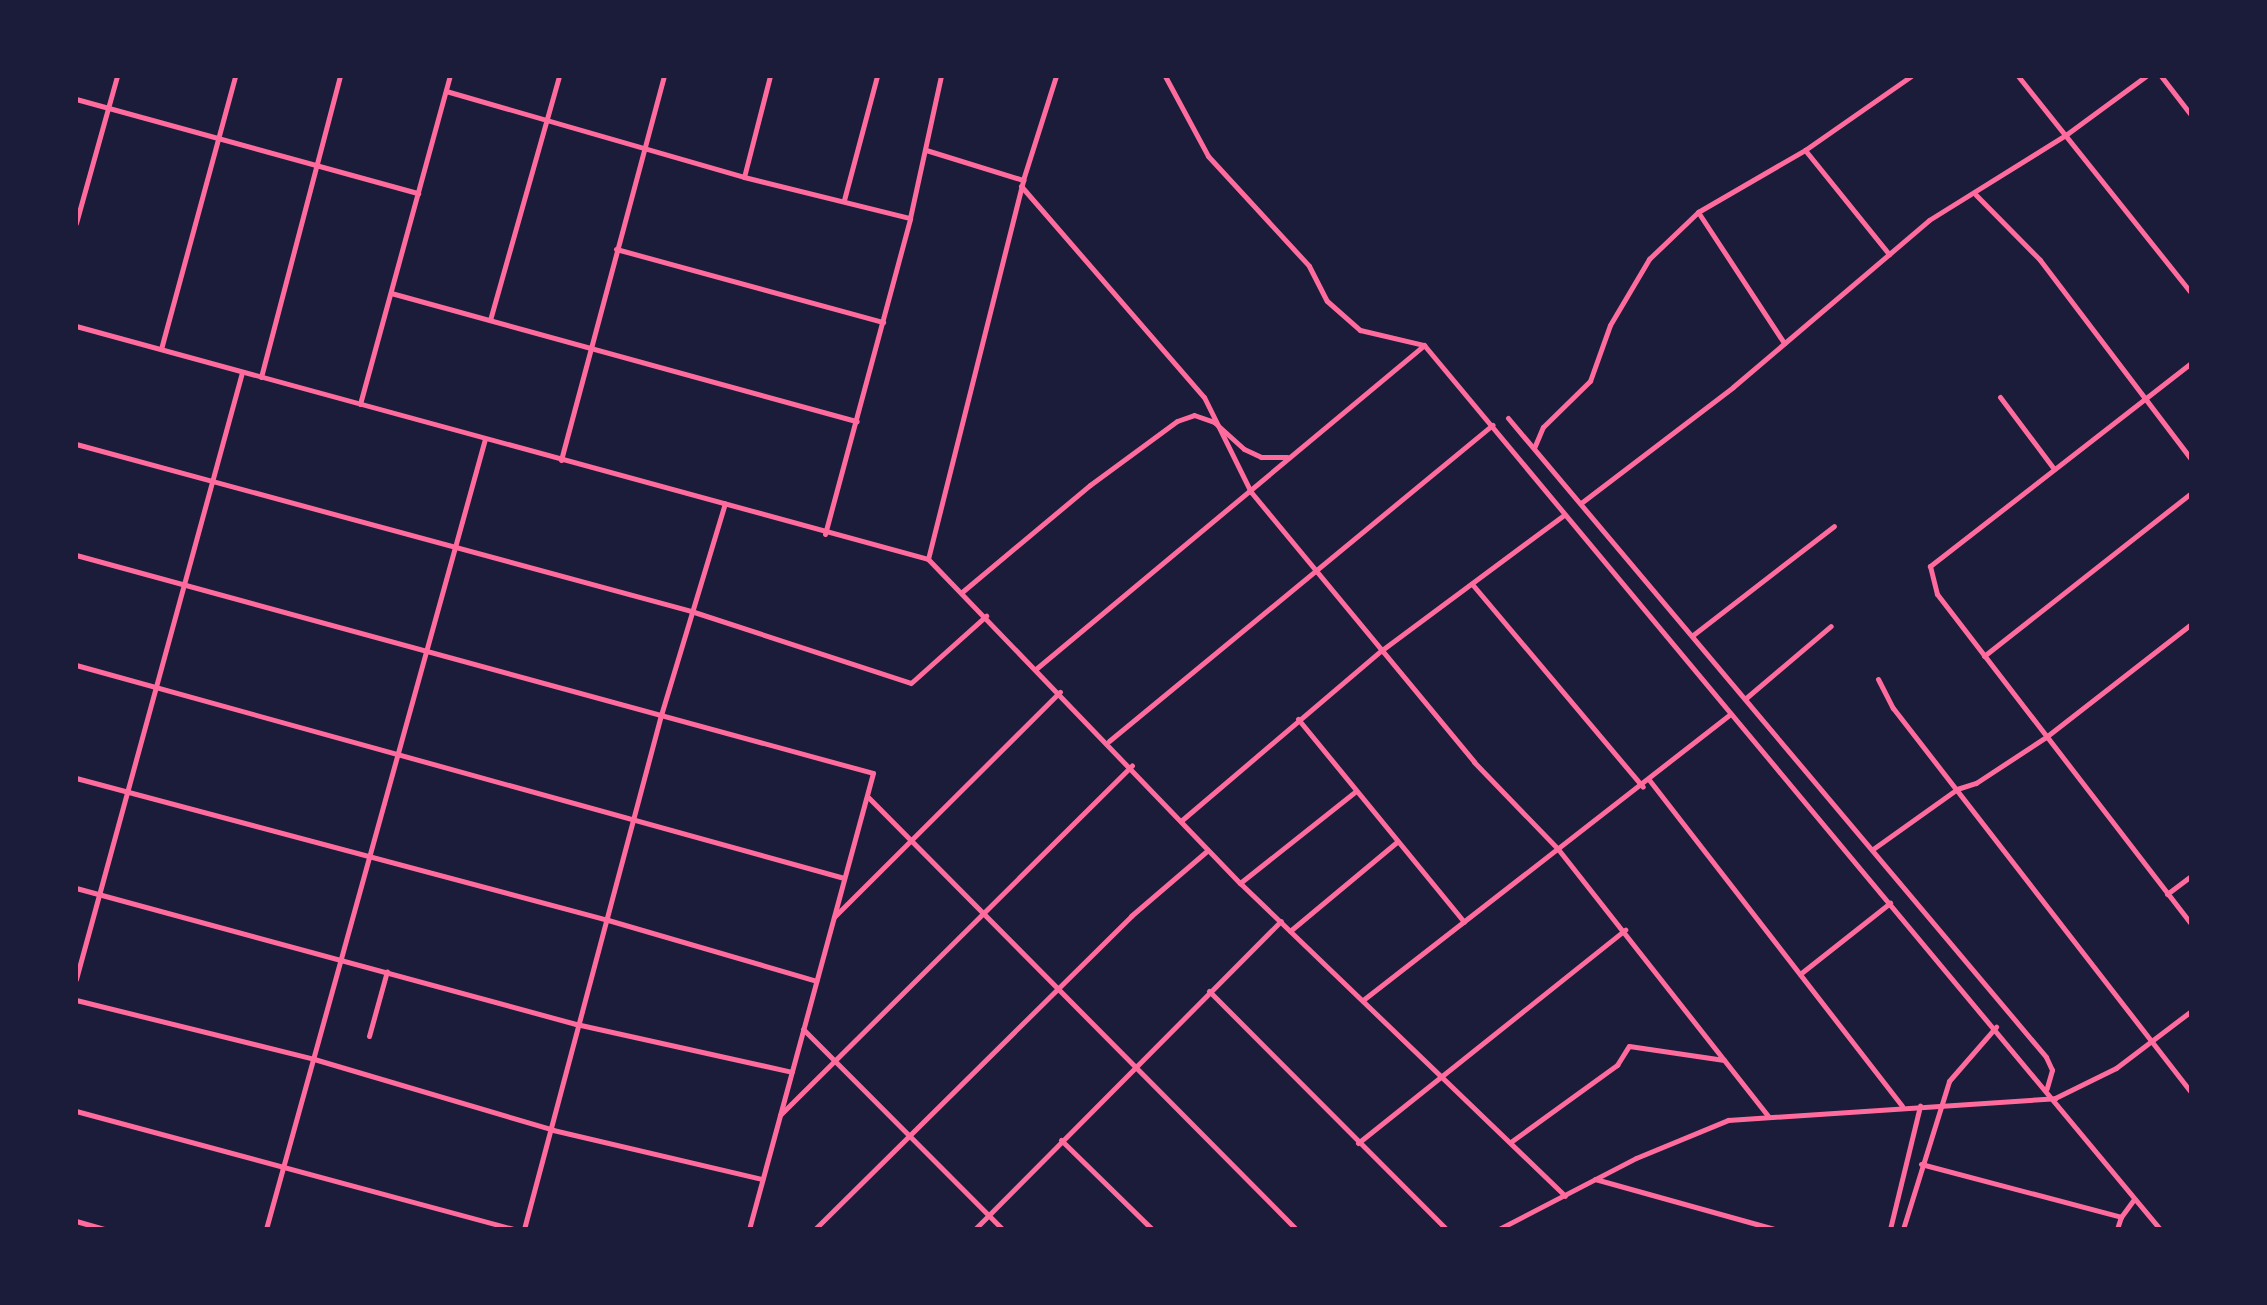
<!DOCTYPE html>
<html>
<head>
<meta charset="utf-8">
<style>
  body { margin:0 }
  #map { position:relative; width:2267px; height:1305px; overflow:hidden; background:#1b1b3a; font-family:Cabin,sans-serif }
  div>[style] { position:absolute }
  .minor>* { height:5px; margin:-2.5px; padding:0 2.5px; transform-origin:2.5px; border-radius:2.5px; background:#ff6b9d }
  span { translate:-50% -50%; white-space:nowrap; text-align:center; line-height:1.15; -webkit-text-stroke:6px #1b1b3a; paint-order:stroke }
  .frame { position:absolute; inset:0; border:78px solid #1b1b3a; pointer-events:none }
</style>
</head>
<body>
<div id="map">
  <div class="minor">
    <i style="left:1165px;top:76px;width:91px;rotate:61.7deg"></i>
    <i style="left:1208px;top:156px;width:149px;rotate:47.4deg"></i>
    <i style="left:1309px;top:266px;width:39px;rotate:63deg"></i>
    <i style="left:1327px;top:301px;width:44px;rotate:41.3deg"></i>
    <i style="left:1360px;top:330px;width:66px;rotate:13.2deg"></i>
    <i style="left:1424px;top:345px;width:1150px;rotate:50.22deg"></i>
    <i style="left:2018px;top:76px;width:278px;rotate:51.4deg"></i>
    <i style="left:2161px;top:76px;width:49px;rotate:52.4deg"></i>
    <i style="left:446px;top:91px;width:310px;rotate:16.1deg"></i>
    <i style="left:744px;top:177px;width:171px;rotate:13.9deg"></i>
    <i style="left:76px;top:99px;width:355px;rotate:15.4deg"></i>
    <i style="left:926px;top:150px;width:102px;rotate:17.2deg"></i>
    <i style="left:1805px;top:150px;width:134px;rotate:51.1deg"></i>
    <i style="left:744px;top:177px;width:104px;rotate:-75.6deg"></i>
    <i style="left:1021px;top:186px;width:279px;rotate:49.1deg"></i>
    <i style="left:1204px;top:397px;width:106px;rotate:63.7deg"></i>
    <i style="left:1251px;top:492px;width:350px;rotate:50.4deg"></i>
    <i style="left:1474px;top:762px;width:121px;rotate:46deg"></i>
    <i style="left:1558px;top:849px;width:341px;rotate:51.8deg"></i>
    <i style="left:1976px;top:195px;width:91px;rotate:45.4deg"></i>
    <i style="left:2040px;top:260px;width:250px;rotate:52.8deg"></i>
    <i style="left:844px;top:200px;width:128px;rotate:-75.1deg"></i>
    <i style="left:1698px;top:212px;width:157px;rotate:56.7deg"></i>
    <i style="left:76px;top:223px;width:153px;rotate:-74.4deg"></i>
    <i style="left:616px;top:249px;width:277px;rotate:15.3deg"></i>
    <i style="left:391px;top:293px;width:483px;rotate:15.4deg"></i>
    <i style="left:490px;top:320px;width:254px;rotate:-74.2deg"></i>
    <i style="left:76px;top:326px;width:883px;rotate:15.29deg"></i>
    <i style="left:928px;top:559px;width:450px;rotate:46.1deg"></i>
    <i style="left:1240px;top:883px;width:451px;rotate:43.9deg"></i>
    <i style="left:161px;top:349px;width:283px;rotate:-74.8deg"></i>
    <i style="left:2191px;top:363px;width:331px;rotate:142.1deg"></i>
    <i style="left:1930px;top:566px;width:29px;rotate:76deg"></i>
    <i style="left:1937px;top:594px;width:416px;rotate:52.4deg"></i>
    <i style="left:261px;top:377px;width:311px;rotate:-75.3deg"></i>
    <i style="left:2000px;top:397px;width:90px;rotate:53.1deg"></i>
    <i style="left:360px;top:404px;width:340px;rotate:-74.7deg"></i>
    <i style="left:1508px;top:418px;width:835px;rotate:49.9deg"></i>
    <i style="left:2046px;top:1057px;width:14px;rotate:65deg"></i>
    <i style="left:2052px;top:1070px;width:19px;rotate:106deg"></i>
    <i style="left:76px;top:444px;width:637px;rotate:15.19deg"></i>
    <i style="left:691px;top:611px;width:231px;rotate:18.1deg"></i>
    <i style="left:911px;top:683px;width:101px;rotate:-41.8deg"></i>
    <i style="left:1534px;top:448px;width:23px;rotate:-67deg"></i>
    <i style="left:1543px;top:427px;width:66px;rotate:-44.4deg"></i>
    <i style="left:1590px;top:381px;width:59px;rotate:-70.3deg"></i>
    <i style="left:1610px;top:325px;width:77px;rotate:-59.4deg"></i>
    <i style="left:1649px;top:259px;width:68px;rotate:-43.8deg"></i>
    <i style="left:1698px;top:212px;width:124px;rotate:-30.1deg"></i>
    <i style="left:1805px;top:150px;width:129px;rotate:-34.9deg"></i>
    <i style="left:561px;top:460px;width:398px;rotate:-75deg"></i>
    <i style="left:1581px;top:503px;width:191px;rotate:-37.3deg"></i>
    <i style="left:1733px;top:387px;width:257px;rotate:-40.4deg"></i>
    <i style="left:1929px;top:220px;width:163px;rotate:-31.9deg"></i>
    <i style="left:2067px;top:134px;width:98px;rotate:-36.3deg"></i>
    <i style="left:825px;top:534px;width:327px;rotate:-74.9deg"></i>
    <i style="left:910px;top:218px;width:145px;rotate:-77.7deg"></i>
    <i style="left:76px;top:555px;width:826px;rotate:15.3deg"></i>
    <i style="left:873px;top:773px;width:473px;rotate:105.2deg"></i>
    <i style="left:928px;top:559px;width:391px;rotate:-75.9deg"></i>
    <i style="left:1023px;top:180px;width:109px;rotate:-72.4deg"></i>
    <i style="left:1472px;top:584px;width:265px;rotate:49.9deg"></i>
    <i style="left:962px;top:592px;width:167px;rotate:-39.9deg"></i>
    <i style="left:1090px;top:485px;width:108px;rotate:-36.3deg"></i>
    <i style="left:1177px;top:421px;width:18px;rotate:-19deg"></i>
    <i style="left:1194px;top:415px;width:21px;rotate:19deg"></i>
    <i style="left:1214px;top:422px;width:40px;rotate:42deg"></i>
    <i style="left:1244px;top:449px;width:19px;rotate:25deg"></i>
    <i style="left:1261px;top:457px;width:26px"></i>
    <i style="left:1693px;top:635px;width:178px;rotate:-37.7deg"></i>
    <i style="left:1984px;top:656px;width:263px;rotate:-38.2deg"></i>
    <i style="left:76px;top:665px;width:797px;rotate:15.5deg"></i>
    <i style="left:1037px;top:668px;width:503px;rotate:-39.83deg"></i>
    <i style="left:1878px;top:679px;width:33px;rotate:63deg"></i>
    <i style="left:1893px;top:708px;width:486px;rotate:52.2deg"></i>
    <i style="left:1746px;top:698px;width:111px;rotate:-40.3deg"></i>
    <i style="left:1298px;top:719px;width:262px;rotate:50.7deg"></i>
    <i style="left:1109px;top:741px;width:497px;rotate:-39.5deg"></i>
    <i style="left:76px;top:778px;width:551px;rotate:14.94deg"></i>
    <i style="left:608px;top:920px;width:217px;rotate:16.3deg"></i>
    <i style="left:1650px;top:781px;width:411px;rotate:52.2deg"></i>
    <i style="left:868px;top:797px;width:608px;rotate:45.27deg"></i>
    <i style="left:1182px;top:820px;width:262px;rotate:-40.4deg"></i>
    <i style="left:1382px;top:650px;width:227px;rotate:-36.6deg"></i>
    <i style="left:1873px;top:849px;width:103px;rotate:-35.5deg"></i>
    <i style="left:1957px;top:789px;width:20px;rotate:-18deg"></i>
    <i style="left:1976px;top:783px;width:84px;rotate:-33.3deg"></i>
    <i style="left:2046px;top:737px;width:184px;rotate:-37.9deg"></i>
    <i style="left:1240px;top:883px;width:148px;rotate:-38.4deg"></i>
    <i style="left:76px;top:888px;width:518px;rotate:15.22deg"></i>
    <i style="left:576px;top:1024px;width:221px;rotate:12.5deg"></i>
    <i style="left:2167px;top:894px;width:30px;rotate:-37deg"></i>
    <i style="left:834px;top:917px;width:319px;rotate:-44.9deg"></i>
    <i style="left:1290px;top:931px;width:139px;rotate:-39.8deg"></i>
    <i style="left:1800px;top:974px;width:115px;rotate:-38.3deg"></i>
    <i style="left:76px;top:979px;width:629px;rotate:-74.7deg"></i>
    <i style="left:1209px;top:991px;width:336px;rotate:45.1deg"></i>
    <i style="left:76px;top:1000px;width:245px;rotate:13.9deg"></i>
    <i style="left:314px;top:1059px;width:249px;rotate:16.5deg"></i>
    <i style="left:553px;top:1130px;width:215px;rotate:13.2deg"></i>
    <i style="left:1363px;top:1000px;width:466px;rotate:-37.9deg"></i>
    <i style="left:803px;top:1029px;width:282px;rotate:45.1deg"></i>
    <i style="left:369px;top:1036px;width:67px;rotate:-74.5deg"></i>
    <i style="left:76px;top:1111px;width:452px;rotate:15.1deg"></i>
    <i style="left:780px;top:1115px;width:496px;rotate:-44.8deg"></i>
    <i style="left:1061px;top:1140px;width:127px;rotate:44.4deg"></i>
    <i style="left:1512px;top:1141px;width:130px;rotate:-35.9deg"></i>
    <i style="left:1617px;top:1065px;width:22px;rotate:-58deg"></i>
    <i style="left:1629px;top:1046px;width:96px;rotate:8.4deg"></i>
    <i style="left:1358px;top:1143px;width:342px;rotate:-38.6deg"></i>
    <i style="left:1921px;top:1164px;width:207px;rotate:14.8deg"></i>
    <i style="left:2121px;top:1217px;width:22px;rotate:-54deg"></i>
    <i style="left:1595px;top:1179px;width:186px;rotate:15.6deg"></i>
    <i style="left:76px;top:1221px;width:29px;rotate:16deg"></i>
    <i style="left:266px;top:1229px;width:820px;rotate:-74.51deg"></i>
    <i style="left:524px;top:1229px;width:532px;rotate:-75.08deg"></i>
    <i style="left:661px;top:715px;width:221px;rotate:-73.2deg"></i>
    <i style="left:815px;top:1229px;width:445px;rotate:-44.7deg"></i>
    <i style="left:1131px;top:916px;width:101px;rotate:-40.6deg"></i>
    <i style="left:975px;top:1229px;width:434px;rotate:-45.2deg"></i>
    <i style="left:1499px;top:1229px;width:154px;rotate:-27.4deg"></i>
    <i style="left:1636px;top:1158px;width:100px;rotate:-22.4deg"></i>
    <i style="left:1728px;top:1120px;width:328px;rotate:-3.8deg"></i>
    <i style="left:2055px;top:1098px;width:68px;rotate:-26.2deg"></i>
    <i style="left:2116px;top:1068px;width:94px;rotate:-37.2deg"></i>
    <i style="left:1890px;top:1229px;width:127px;rotate:-76.3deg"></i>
    <i style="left:1903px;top:1229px;width:155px;rotate:-72.7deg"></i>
    <i style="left:1949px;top:1081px;width:72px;rotate:-49deg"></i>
    <i style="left:2117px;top:1229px;width:13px;rotate:-72deg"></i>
  </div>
  <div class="frame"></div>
</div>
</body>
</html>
